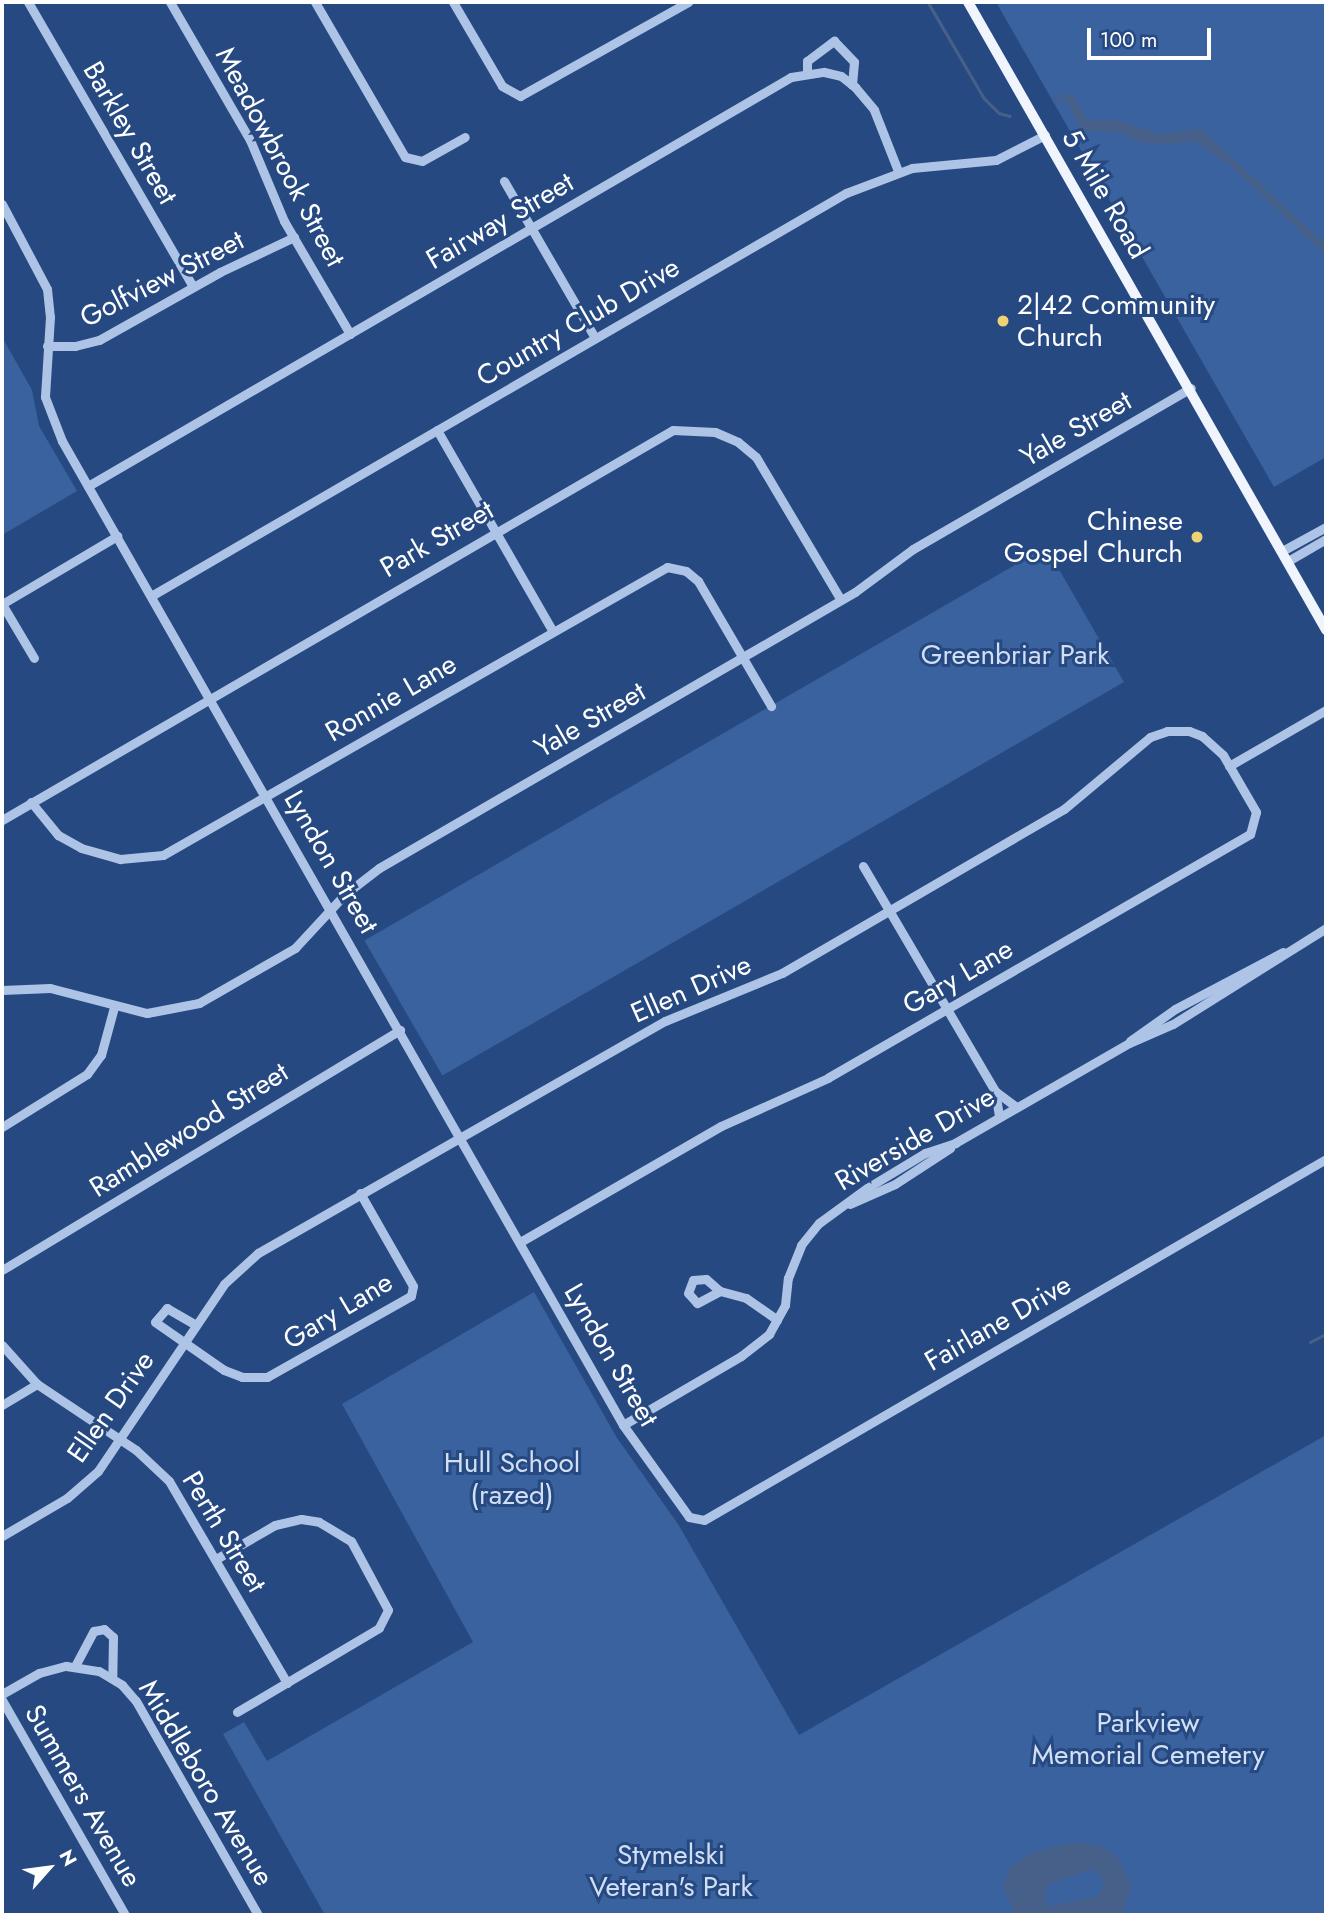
<!DOCTYPE html>
<html>
<head>
<meta charset="utf-8">
<style>
  body { margin:0 }
  #map { position:relative; width:1328px; height:1917px; overflow:hidden; background:#264981; font-family:Jost,sans-serif }
  div>[style] { position:absolute }
  .green>* { inset:0; background:#3a629f; transform-origin:0 0 }
  .water>* { inset:0; background:#476089 }
  .stream>* { height:2.5px; margin:-1.25px; padding:0 1.25px; transform-origin:1.25px; border-radius:1.25px; background:#476089 }
  .minor>* { height:9px; margin:-4.5px; padding:0 4.5px; transform-origin:4.5px; border-radius:4.5px; background:#aec4e6 }
  .major>* { height:10px; margin:-5px; padding:0 5px; transform-origin:5px; border-radius:5px; background:#eff4fd }
  .dots>* { width:19px; height:19px; translate:-50% -50%; box-sizing:border-box; border:4px solid #264981; border-radius:50% }
  span { translate:-50% -50%; white-space:nowrap; text-align:center; line-height:1.15; -webkit-text-stroke:6px #264981; paint-order:stroke }
  .street-label { font-size:28px; color:#fff }
  .poi-label { font-size:28px; color:#fff }
  .left { translate:0 -50%; text-align:left }
  .right { translate:-100% -50%; text-align:right }
  .park-label { font-size:28px; color:#d1dff5 }
  .frame { position:absolute; inset:0; border:4px solid #fff; pointer-events:none }
  .north { position:absolute; left:14px; top:1833px; width:70px; height:70px; -webkit-text-stroke:5px #264981; paint-order:stroke; rotate:62deg; font-size:19px; font-weight:700; line-height:28px; text-align:center; color:#fff }
  .north::after { content:''; display:block; margin:auto; width:24px; height:32px; background:#fff; clip-path:polygon(50% 0,100% 100%,50% 72%,0 100%) }
  .scale { position:absolute; left:1087px; top:28px; width:124px; height:32px; box-sizing:border-box; border:4px solid #fff; border-top:0; padding-left:9px; font-size:21px; line-height:24px; white-space:nowrap; color:#fff; -webkit-text-stroke:5px #264981; paint-order:stroke }
</style>
</head>
<body>
<div id="map">
  <div class="green">
    <i style="clip-path:polygon(996px 2px,1326px 2px,1326px 457px,1274px 487px)"></i>
    <i style="clip-path:polygon(2px 337px,32px 390px,39px 426px,77px 491px,2px 535px)"></i>
    <i style="left:1046px;top:547px;width:156px;height:787px;rotate:60deg"></i>
    <i style="clip-path:polygon(534px 1292px,617px 1438px,678px 1524px,799px 1735px,1326px 1435px,1326px 1915px,325px 1915px,223px 1734px,244px 1722px,267px 1761px,473px 1642px,342px 1404px)"></i>
  </div>
  <div class="water">
    <i style="clip-path:polygon(1062px 92px,1075px 97px,1087px 120px,1115px 120px,1162px 134px,1201px 129px,1326px 245px,1326px 256px,1231px 166px,1194px 141px,1165px 145px,1139px 142px,1120px 132px,1082px 131px)"></i>
    <i style="clip-path:polygon(evenodd,1076px 1842px,1105px 1848px,1118px 1858px,1131px 1886px,1124px 1910px,1117px 1915px,1016px 1915px,1003px 1887px,1010px 1867px,1033px 1852px,1076px 1842px,1094px 1869px,1105px 1883px,1098px 1896px,1048px 1907px,1044px 1892px,1051px 1883px,1094px 1869px)"></i>
  </div>
  <div class="stream">
    <i style="left:928px;top:2px;width:111px;rotate:59.7deg"></i>
    <i style="left:984px;top:98px;width:21px;rotate:45deg"></i>
    <i style="left:999px;top:113px;width:11px;rotate:15deg"></i>
    <i style="left:1053px;top:99px;width:14px;rotate:-4deg"></i>
    <i style="left:1310px;top:1342px;width:18px;rotate:-27deg"></i>
  </div>
  <div class="minor">
    <i style="left:28px;top:2px;width:329px;rotate:59.9deg"></i>
    <i style="left:170px;top:2px;width:160px;rotate:59.9deg"></i>
    <i style="left:250px;top:140px;width:88px;rotate:67.2deg"></i>
    <i style="left:284px;top:221px;width:131px;rotate:59.7deg"></i>
    <i style="left:315px;top:2px;width:179px;rotate:59.9deg"></i>
    <i style="left:405px;top:157px;width:17px;rotate:13deg"></i>
    <i style="left:422px;top:161px;width:49px;rotate:-29.2deg"></i>
    <i style="left:453px;top:2px;width:97px;rotate:59.7deg"></i>
    <i style="left:502px;top:86px;width:21px;rotate:29deg"></i>
    <i style="left:520px;top:96px;width:193px;rotate:-29.2deg"></i>
    <i style="left:807px;top:73px;width:12px;rotate:-90deg"></i>
    <i style="left:807px;top:61px;width:34px;rotate:-37deg"></i>
    <i style="left:834px;top:41px;width:29px;rotate:46deg"></i>
    <i style="left:854px;top:62px;width:23px;rotate:95deg"></i>
    <i style="left:504px;top:181px;width:181px;rotate:59.9deg"></i>
    <i style="left:2px;top:204px;width:96px;rotate:62.1deg"></i>
    <i style="left:47px;top:289px;width:28px;rotate:84deg"></i>
    <i style="left:50px;top:317px;width:80px;rotate:93.6deg"></i>
    <i style="left:45px;top:397px;width:47px;rotate:68.9deg"></i>
    <i style="left:62px;top:441px;width:1133px;rotate:60.31deg"></i>
    <i style="left:623px;top:1425px;width:113px;rotate:54.3deg"></i>
    <i style="left:689px;top:1517px;width:15px;rotate:11deg"></i>
    <i style="left:704px;top:1520px;width:719px;rotate:-30.13deg"></i>
    <i style="left:47px;top:346px;width:28px"></i>
    <i style="left:75px;top:346px;width:25px;rotate:-14deg"></i>
    <i style="left:99px;top:340px;width:139px;rotate:-29.3deg"></i>
    <i style="left:220px;top:272px;width:82px;rotate:-25.3deg"></i>
    <i style="left:437px;top:430px;width:231px;rotate:60.1deg"></i>
    <i style="left:88px;top:486px;width:813px;rotate:-30.19deg"></i>
    <i style="left:791px;top:77px;width:33px;rotate:-9deg"></i>
    <i style="left:824px;top:72px;width:17px;rotate:13deg"></i>
    <i style="left:841px;top:76px;width:18px;rotate:38deg"></i>
    <i style="left:855px;top:87px;width:30px;rotate:50deg"></i>
    <i style="left:874px;top:110px;width:66px;rotate:68.5deg"></i>
    <i style="left:1282px;top:551px;width:50px;rotate:-28.6deg"></i>
    <i style="left:1288px;top:561px;width:44px;rotate:-30.1deg"></i>
    <i style="left:151px;top:596px;width:803px;rotate:-30.11deg"></i>
    <i style="left:846px;top:193px;width:71px;rotate:-20.7deg"></i>
    <i style="left:912px;top:168px;width:84px;rotate:-5.4deg"></i>
    <i style="left:996px;top:160px;width:55px;rotate:-27deg"></i>
    <i style="left:34px;top:658px;width:63px;rotate:-120.7deg"></i>
    <i style="left:2px;top:604px;width:134px;rotate:-30.6deg"></i>
    <i style="left:1229px;top:766px;width:112px;rotate:-30deg"></i>
    <i style="left:31px;top:802px;width:43px;rotate:50.7deg"></i>
    <i style="left:58px;top:835px;width:26px;rotate:29deg"></i>
    <i style="left:81px;top:848px;width:41px;rotate:15.8deg"></i>
    <i style="left:120px;top:859px;width:43px;rotate:-5.3deg"></i>
    <i style="left:163px;top:855px;width:580px;rotate:-29.74deg"></i>
    <i style="left:667px;top:567px;width:19px;rotate:12deg"></i>
    <i style="left:686px;top:571px;width:16px;rotate:40deg"></i>
    <i style="left:698px;top:581px;width:145px;rotate:59.7deg"></i>
    <i style="left:2px;top:820px;width:776px;rotate:-30.17deg"></i>
    <i style="left:673px;top:430px;width:42px;rotate:2.7deg"></i>
    <i style="left:715px;top:432px;width:25px;rotate:23deg"></i>
    <i style="left:738px;top:442px;width:23px;rotate:40deg"></i>
    <i style="left:756px;top:457px;width:166px;rotate:59.3deg"></i>
    <i style="left:863px;top:866px;width:261px;rotate:59.6deg"></i>
    <i style="left:2px;top:990px;width:48px;rotate:-2.4deg"></i>
    <i style="left:50px;top:988px;width:100px;rotate:14.5deg"></i>
    <i style="left:147px;top:1013px;width:53px;rotate:-10.9deg"></i>
    <i style="left:199px;top:1003px;width:111px;rotate:-29.8deg"></i>
    <i style="left:295px;top:948px;width:72px;rotate:-47.2deg"></i>
    <i style="left:344px;top:895px;width:44px;rotate:-37.6deg"></i>
    <i style="left:379px;top:868px;width:550px;rotate:-30.11deg"></i>
    <i style="left:855px;top:592px;width:72px;rotate:-36.6deg"></i>
    <i style="left:913px;top:549px;width:321px;rotate:-30.1deg"></i>
    <i style="left:1130px;top:1041px;width:55px;rotate:-35.4deg"></i>
    <i style="left:1175px;top:1009px;width:122px;rotate:-27.8deg"></i>
    <i style="left:999px;top:1116px;width:25px;rotate:-99deg"></i>
    <i style="left:995px;top:1091px;width:26px;rotate:37deg"></i>
    <i style="left:2px;top:1127px;width:100px;rotate:-31.9deg"></i>
    <i style="left:87px;top:1074px;width:24px;rotate:-54deg"></i>
    <i style="left:101px;top:1055px;width:50px;rotate:-74.8deg"></i>
    <i style="left:850px;top:1204px;width:49px;rotate:-24deg"></i>
    <i style="left:895px;top:1184px;width:66px;rotate:-33.2deg"></i>
    <i style="left:2px;top:1270px;width:465px;rotate:-31.1deg"></i>
    <i style="left:720px;top:1291px;width:26px;rotate:152deg"></i>
    <i style="left:697px;top:1303px;width:13px;rotate:-132deg"></i>
    <i style="left:688px;top:1293px;width:14px;rotate:-69deg"></i>
    <i style="left:693px;top:1280px;width:13px;rotate:-4deg"></i>
    <i style="left:706px;top:1279px;width:18px;rotate:41deg"></i>
    <i style="left:720px;top:1291px;width:27px;rotate:15deg"></i>
    <i style="left:746px;top:1298px;width:38px;rotate:35deg"></i>
    <i style="left:196px;top:1325px;width:34px;rotate:-150deg"></i>
    <i style="left:167px;top:1308px;width:18px;rotate:131deg"></i>
    <i style="left:155px;top:1322px;width:84px;rotate:34.8deg"></i>
    <i style="left:224px;top:1370px;width:19px;rotate:21deg"></i>
    <i style="left:242px;top:1377px;width:25px"></i>
    <i style="left:267px;top:1377px;width:165px;rotate:-29.4deg"></i>
    <i style="left:411px;top:1296px;width:10px;rotate:-79deg"></i>
    <i style="left:413px;top:1286px;width:107px;rotate:-119.7deg"></i>
    <i style="left:2px;top:1345px;width:52px;rotate:48.1deg"></i>
    <i style="left:37px;top:1384px;width:119px;rotate:33.7deg"></i>
    <i style="left:136px;top:1450px;width:45px;rotate:43.2deg"></i>
    <i style="left:169px;top:1481px;width:234px;rotate:59.7deg"></i>
    <i style="left:2px;top:1405px;width:41px;rotate:-31deg"></i>
    <i style="left:623px;top:1425px;width:137px;rotate:-30.3deg"></i>
    <i style="left:741px;top:1356px;width:36px;rotate:-38deg"></i>
    <i style="left:769px;top:1334px;width:33px;rotate:-61deg"></i>
    <i style="left:785px;top:1305px;width:27px;rotate:-84deg"></i>
    <i style="left:788px;top:1278px;width:35px;rotate:-68deg"></i>
    <i style="left:801px;top:1245px;width:28px;rotate:-51deg"></i>
    <i style="left:819px;top:1223px;width:59px;rotate:-36.1deg"></i>
    <i style="left:867px;top:1188px;width:68px;rotate:-31.1deg"></i>
    <i style="left:925px;top:1153px;width:32px;rotate:-18deg"></i>
    <i style="left:955px;top:1143px;width:201px;rotate:-29.9deg"></i>
    <i style="left:1129px;top:1043px;width:48px;rotate:-23.4deg"></i>
    <i style="left:1173px;top:1024px;width:181px;rotate:-32.1deg"></i>
    <i style="left:2px;top:1536px;width:75px;rotate:-30.3deg"></i>
    <i style="left:67px;top:1498px;width:41px;rotate:-41.1deg"></i>
    <i style="left:98px;top:1471px;width:225px;rotate:-56deg"></i>
    <i style="left:224px;top:1284px;width:46px;rotate:-42.4deg"></i>
    <i style="left:258px;top:1253px;width:468px;rotate:-29.7deg"></i>
    <i style="left:665px;top:1021px;width:126px;rotate:-22.3deg"></i>
    <i style="left:782px;top:973px;width:326px;rotate:-30.2deg"></i>
    <i style="left:1064px;top:809px;width:112px;rotate:-39.9deg"></i>
    <i style="left:1150px;top:737px;width:18px;rotate:-19deg"></i>
    <i style="left:1167px;top:731px;width:22px"></i>
    <i style="left:1189px;top:731px;width:14px;rotate:21deg"></i>
    <i style="left:1202px;top:736px;width:28px;rotate:42deg"></i>
    <i style="left:1223px;top:755px;width:66px;rotate:59.9deg"></i>
    <i style="left:1256px;top:812px;width:23px;rotate:105deg"></i>
    <i style="left:1250px;top:834px;width:487px;rotate:150deg"></i>
    <i style="left:828px;top:1078px;width:117px;rotate:155.8deg"></i>
    <i style="left:721px;top:1126px;width:232px;rotate:150deg"></i>
    <i style="left:216px;top:1559px;width:68px;rotate:-30deg"></i>
    <i style="left:275px;top:1525px;width:27px;rotate:-13deg"></i>
    <i style="left:301px;top:1519px;width:18px;rotate:9deg"></i>
    <i style="left:319px;top:1522px;width:37px;rotate:31deg"></i>
    <i style="left:351px;top:1541px;width:78px;rotate:61.8deg"></i>
    <i style="left:388px;top:1610px;width:20px;rotate:117deg"></i>
    <i style="left:379px;top:1628px;width:165px;rotate:149.4deg"></i>
    <i style="left:75px;top:1666px;width:40px;rotate:-62deg"></i>
    <i style="left:94px;top:1631px;width:10px;rotate:-11deg"></i>
    <i style="left:104px;top:1629px;width:12px;rotate:42deg"></i>
    <i style="left:113px;top:1637px;width:39px;rotate:91deg"></i>
    <i style="left:2px;top:1694px;width:43px;rotate:-29.6deg"></i>
    <i style="left:39px;top:1673px;width:28px;rotate:-15deg"></i>
    <i style="left:66px;top:1666px;width:33px;rotate:9deg"></i>
    <i style="left:99px;top:1671px;width:27px;rotate:31deg"></i>
    <i style="left:122px;top:1685px;width:21px;rotate:49deg"></i>
    <i style="left:136px;top:1701px;width:246px;rotate:60.3deg"></i>
    <i style="left:2px;top:1700px;width:248px;rotate:60.2deg"></i>
  </div>
  <div class="major">
    <i style="left:968px;top:2px;width:723px;rotate:60.31deg"></i>
  </div>
  <div class="dots">
    <i style="left:1003px;top:321px;background:#efd273"></i>
    <i style="left:1197px;top:537px;background:#efd273"></i>
  </div>
  <div class="street-label">
    <span style="left:130px;top:133px;rotate:60deg">Barkley Street</span>
    <span style="left:280px;top:157px;rotate:62deg">Meadowbrook Street</span>
    <span style="left:1105px;top:194px;rotate:60deg">5 Mile Road</span>
    <span style="left:500px;top:221px;rotate:-30deg">Fairway Street</span>
    <span style="left:162px;top:279px;rotate:-27deg">Golfview Street</span>
    <span style="left:578px;top:322px;rotate:-30deg">Country Club Drive</span>
    <span style="left:1076px;top:429px;rotate:-30deg">Yale Street</span>
    <span style="left:437px;top:539px;rotate:-30deg">Park Street</span>
    <span style="left:391px;top:698px;rotate:-30deg">Ronnie Lane</span>
    <span style="left:590px;top:720px;rotate:-30deg">Yale Street</span>
    <span style="left:331px;top:862px;rotate:60deg">Lyndon Street</span>
    <span style="left:958px;top:977px;rotate:-30deg">Gary Lane</span>
    <span style="left:691px;top:989px;rotate:-24deg">Ellen Drive</span>
    <span style="left:189px;top:1130px;rotate:-32deg">Ramblewood Street</span>
    <span style="left:915px;top:1139px;rotate:-30deg">Riverside Drive</span>
    <span style="left:338px;top:1311px;rotate:-31deg">Gary Lane</span>
    <span style="left:998px;top:1323px;rotate:-30deg">Fairlane Drive</span>
    <span style="left:611px;top:1355px;rotate:60deg">Lyndon Street</span>
    <span style="left:111px;top:1407px;rotate:-55deg">Ellen Drive</span>
    <span style="left:224px;top:1532px;rotate:59deg">Perth Street</span>
    <span style="left:206px;top:1783px;rotate:59deg">Middleboro Avenue</span>
    <span style="left:83px;top:1796px;rotate:60deg">Summers Avenue</span>
  </div>
  <div class="poi-label">
    <span class="left" style="left:1017px;top:321px">2|42 Community<br>Church</span>
    <span class="right" style="left:1183px;top:537px">Chinese<br>Gospel Church</span>
  </div>
  <div class="park-label">
    <span style="left:1015px;top:655px">Greenbriar Park</span>
    <span style="left:512px;top:1479px">Hull School<br>(razed)</span>
    <span style="left:1148px;top:1739px">Parkview<br>Memorial Cemetery</span>
    <span style="left:671px;top:1871px">Stymelski<br>Veteran's Park</span>
  </div>
  <div class="frame"></div>
  <div class="north">N</div>
  <div class="scale">100 m</div>
</div>
</body>
</html>
